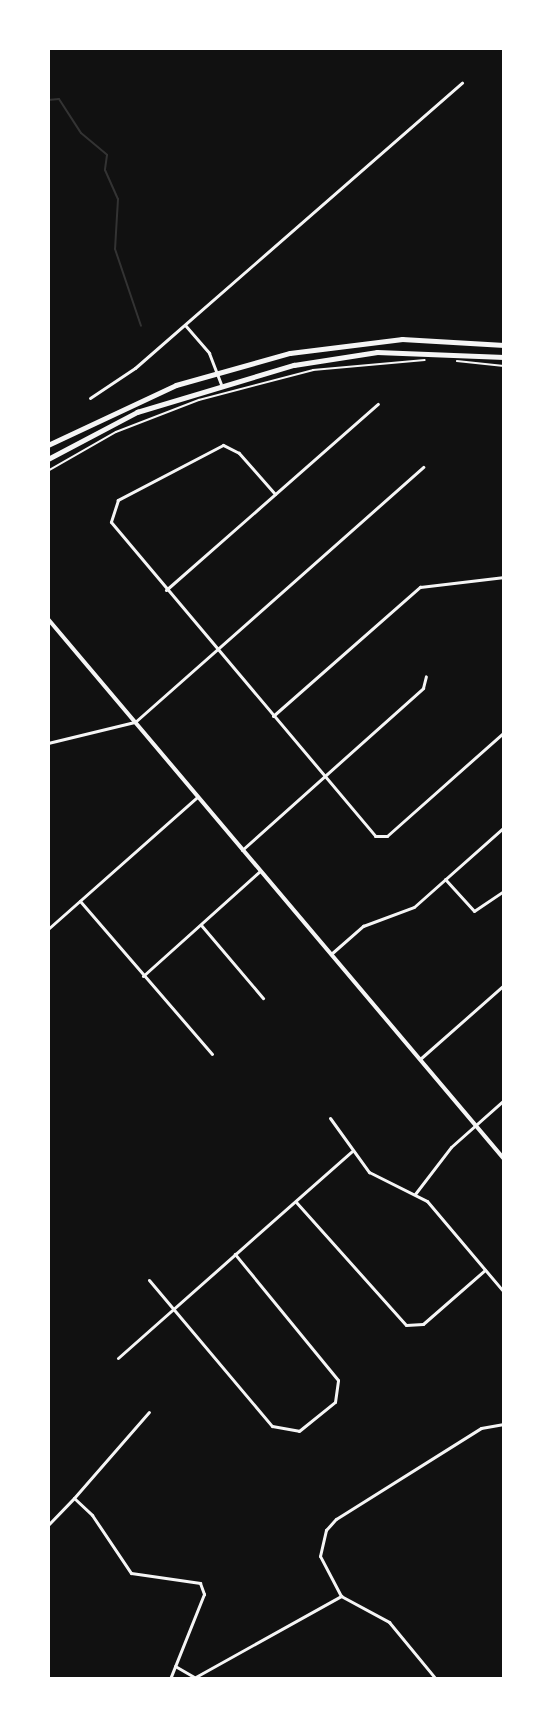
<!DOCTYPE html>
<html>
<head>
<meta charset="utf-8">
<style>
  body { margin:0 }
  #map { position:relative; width:552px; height:1727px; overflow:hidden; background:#111; font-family:"PT Sans",sans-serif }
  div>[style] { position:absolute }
  .stream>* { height:2px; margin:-1px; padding:0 1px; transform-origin:1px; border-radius:1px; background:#333 }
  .path>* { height:1.5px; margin:-0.75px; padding:0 0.75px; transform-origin:0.75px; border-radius:0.75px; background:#f5f5f5 }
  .minor>* { height:3px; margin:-1.5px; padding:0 1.5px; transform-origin:1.5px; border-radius:1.5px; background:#f5f5f5 }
  .tertiary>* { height:4px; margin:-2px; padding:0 2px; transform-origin:2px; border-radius:2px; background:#f5f5f5 }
  .primary>* { height:4.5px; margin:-2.25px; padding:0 2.25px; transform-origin:2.25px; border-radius:2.25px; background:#f5f5f5 }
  span { translate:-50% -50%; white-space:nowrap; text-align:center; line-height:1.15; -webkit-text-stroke:5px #fff; paint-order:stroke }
  .frame { position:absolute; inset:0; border:50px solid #fff; pointer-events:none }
</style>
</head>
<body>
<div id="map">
  <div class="stream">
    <i style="left:48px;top:100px;width:11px;rotate:-5deg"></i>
    <i style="left:59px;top:99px;width:40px;rotate:57.1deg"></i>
    <i style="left:81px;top:133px;width:34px;rotate:40deg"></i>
    <i style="left:107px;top:155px;width:15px;rotate:98deg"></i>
    <i style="left:105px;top:170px;width:32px;rotate:66deg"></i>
    <i style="left:118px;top:199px;width:50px;rotate:93.4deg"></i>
    <i style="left:115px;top:249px;width:81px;rotate:71.3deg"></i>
  </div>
  <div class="path">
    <i style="left:457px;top:361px;width:47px;rotate:6.1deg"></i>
    <i style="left:48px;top:471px;width:78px;rotate:-29.8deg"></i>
    <i style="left:116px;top:432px;width:89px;rotate:-21.1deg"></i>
    <i style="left:199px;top:400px;width:118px;rotate:-14.7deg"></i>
    <i style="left:313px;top:370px;width:112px;rotate:-5.1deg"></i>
  </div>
  <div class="minor">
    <i style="left:185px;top:325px;width:37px;rotate:49deg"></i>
    <i style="left:209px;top:353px;width:33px;rotate:69deg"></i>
    <i style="left:90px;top:398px;width:54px;rotate:-33.7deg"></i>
    <i style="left:135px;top:368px;width:434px;rotate:-41.1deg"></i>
    <i style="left:275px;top:494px;width:55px;rotate:-131.3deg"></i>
    <i style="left:239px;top:453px;width:18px;rotate:-153deg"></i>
    <i style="left:223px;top:445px;width:119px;rotate:152.4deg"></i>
    <i style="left:118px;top:500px;width:23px;rotate:108deg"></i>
    <i style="left:111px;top:522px;width:410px;rotate:49.9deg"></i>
    <i style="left:375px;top:836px;width:12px"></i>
    <i style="left:387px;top:836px;width:157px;rotate:-41.6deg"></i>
    <i style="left:166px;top:590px;width:282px;rotate:-41.3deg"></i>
    <i style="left:273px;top:716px;width:196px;rotate:-41.3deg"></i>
    <i style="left:420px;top:587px;width:85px;rotate:-6.8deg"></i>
    <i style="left:48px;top:743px;width:89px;rotate:-13.6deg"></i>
    <i style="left:135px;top:722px;width:385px;rotate:-41.5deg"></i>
    <i style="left:242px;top:850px;width:243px;rotate:-41.8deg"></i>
    <i style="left:423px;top:688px;width:12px;rotate:-76deg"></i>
    <i style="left:445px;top:879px;width:43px;rotate:47.8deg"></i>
    <i style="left:474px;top:911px;width:36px;rotate:-34deg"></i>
    <i style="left:80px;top:901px;width:202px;rotate:49.2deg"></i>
    <i style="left:201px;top:925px;width:96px;rotate:49.7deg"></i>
    <i style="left:48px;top:929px;width:199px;rotate:-41.5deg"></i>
    <i style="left:331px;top:954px;width:43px;rotate:-41.2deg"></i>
    <i style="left:363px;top:926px;width:54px;rotate:-20.4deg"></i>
    <i style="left:414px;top:907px;width:120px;rotate:-41.6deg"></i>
    <i style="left:143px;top:976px;width:157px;rotate:-41.9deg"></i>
    <i style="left:420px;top:1059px;width:112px;rotate:-41.4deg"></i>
    <i style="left:330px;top:1118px;width:67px;rotate:54.2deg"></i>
    <i style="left:369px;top:1172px;width:65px;rotate:26.6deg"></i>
    <i style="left:427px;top:1201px;width:119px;rotate:49.8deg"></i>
    <i style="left:415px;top:1194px;width:59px;rotate:-52.5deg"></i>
    <i style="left:451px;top:1147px;width:71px;rotate:-41.6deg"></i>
    <i style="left:296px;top:1202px;width:165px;rotate:48.2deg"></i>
    <i style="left:406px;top:1325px;width:17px;rotate:-3deg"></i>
    <i style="left:423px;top:1324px;width:82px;rotate:-41.1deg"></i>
    <i style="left:149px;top:1280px;width:191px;rotate:49.9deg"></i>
    <i style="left:272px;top:1426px;width:27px;rotate:10deg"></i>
    <i style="left:299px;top:1431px;width:46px;rotate:-38.9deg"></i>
    <i style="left:335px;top:1402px;width:22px;rotate:-82deg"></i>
    <i style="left:338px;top:1380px;width:163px;rotate:-129.3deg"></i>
    <i style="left:118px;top:1358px;width:312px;rotate:-41.5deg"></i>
    <i style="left:74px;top:1498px;width:114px;rotate:-48.9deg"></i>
    <i style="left:48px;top:1525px;width:37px;rotate:-46deg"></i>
    <i style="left:74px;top:1498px;width:25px;rotate:43deg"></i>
    <i style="left:92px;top:1515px;width:70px;rotate:56.1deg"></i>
    <i style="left:131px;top:1573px;width:70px;rotate:8.2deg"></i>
    <i style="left:200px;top:1583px;width:12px;rotate:70deg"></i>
    <i style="left:204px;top:1594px;width:92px;rotate:111.8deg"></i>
    <i style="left:341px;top:1596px;width:45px;rotate:-117.7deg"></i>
    <i style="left:320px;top:1556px;width:27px;rotate:-77deg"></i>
    <i style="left:326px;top:1530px;width:15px;rotate:-48deg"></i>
    <i style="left:336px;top:1519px;width:171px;rotate:-32.1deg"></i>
    <i style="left:481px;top:1428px;width:23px;rotate:-10deg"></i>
    <i style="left:175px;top:1666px;width:22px;rotate:30deg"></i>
    <i style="left:192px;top:1679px;width:171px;rotate:-29.1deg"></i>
    <i style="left:341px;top:1596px;width:55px;rotate:28.4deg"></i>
    <i style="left:389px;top:1622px;width:74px;rotate:50.5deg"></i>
  </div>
  <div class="tertiary">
    <i style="left:48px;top:619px;width:707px;rotate:49.82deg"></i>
  </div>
  <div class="primary">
    <i style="left:48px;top:445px;width:141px;rotate:-25.1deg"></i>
    <i style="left:176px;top:385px;width:118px;rotate:-15.7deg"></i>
    <i style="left:290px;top:353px;width:113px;rotate:-7.1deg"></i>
    <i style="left:402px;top:339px;width:102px;rotate:3.4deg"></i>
    <i style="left:48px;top:459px;width:101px;rotate:-27.8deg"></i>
    <i style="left:137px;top:412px;width:164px;rotate:-16.7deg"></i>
    <i style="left:294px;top:365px;width:84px;rotate:-8.9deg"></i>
    <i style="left:377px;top:352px;width:127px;rotate:2.3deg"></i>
  </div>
  <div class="frame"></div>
</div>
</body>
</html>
